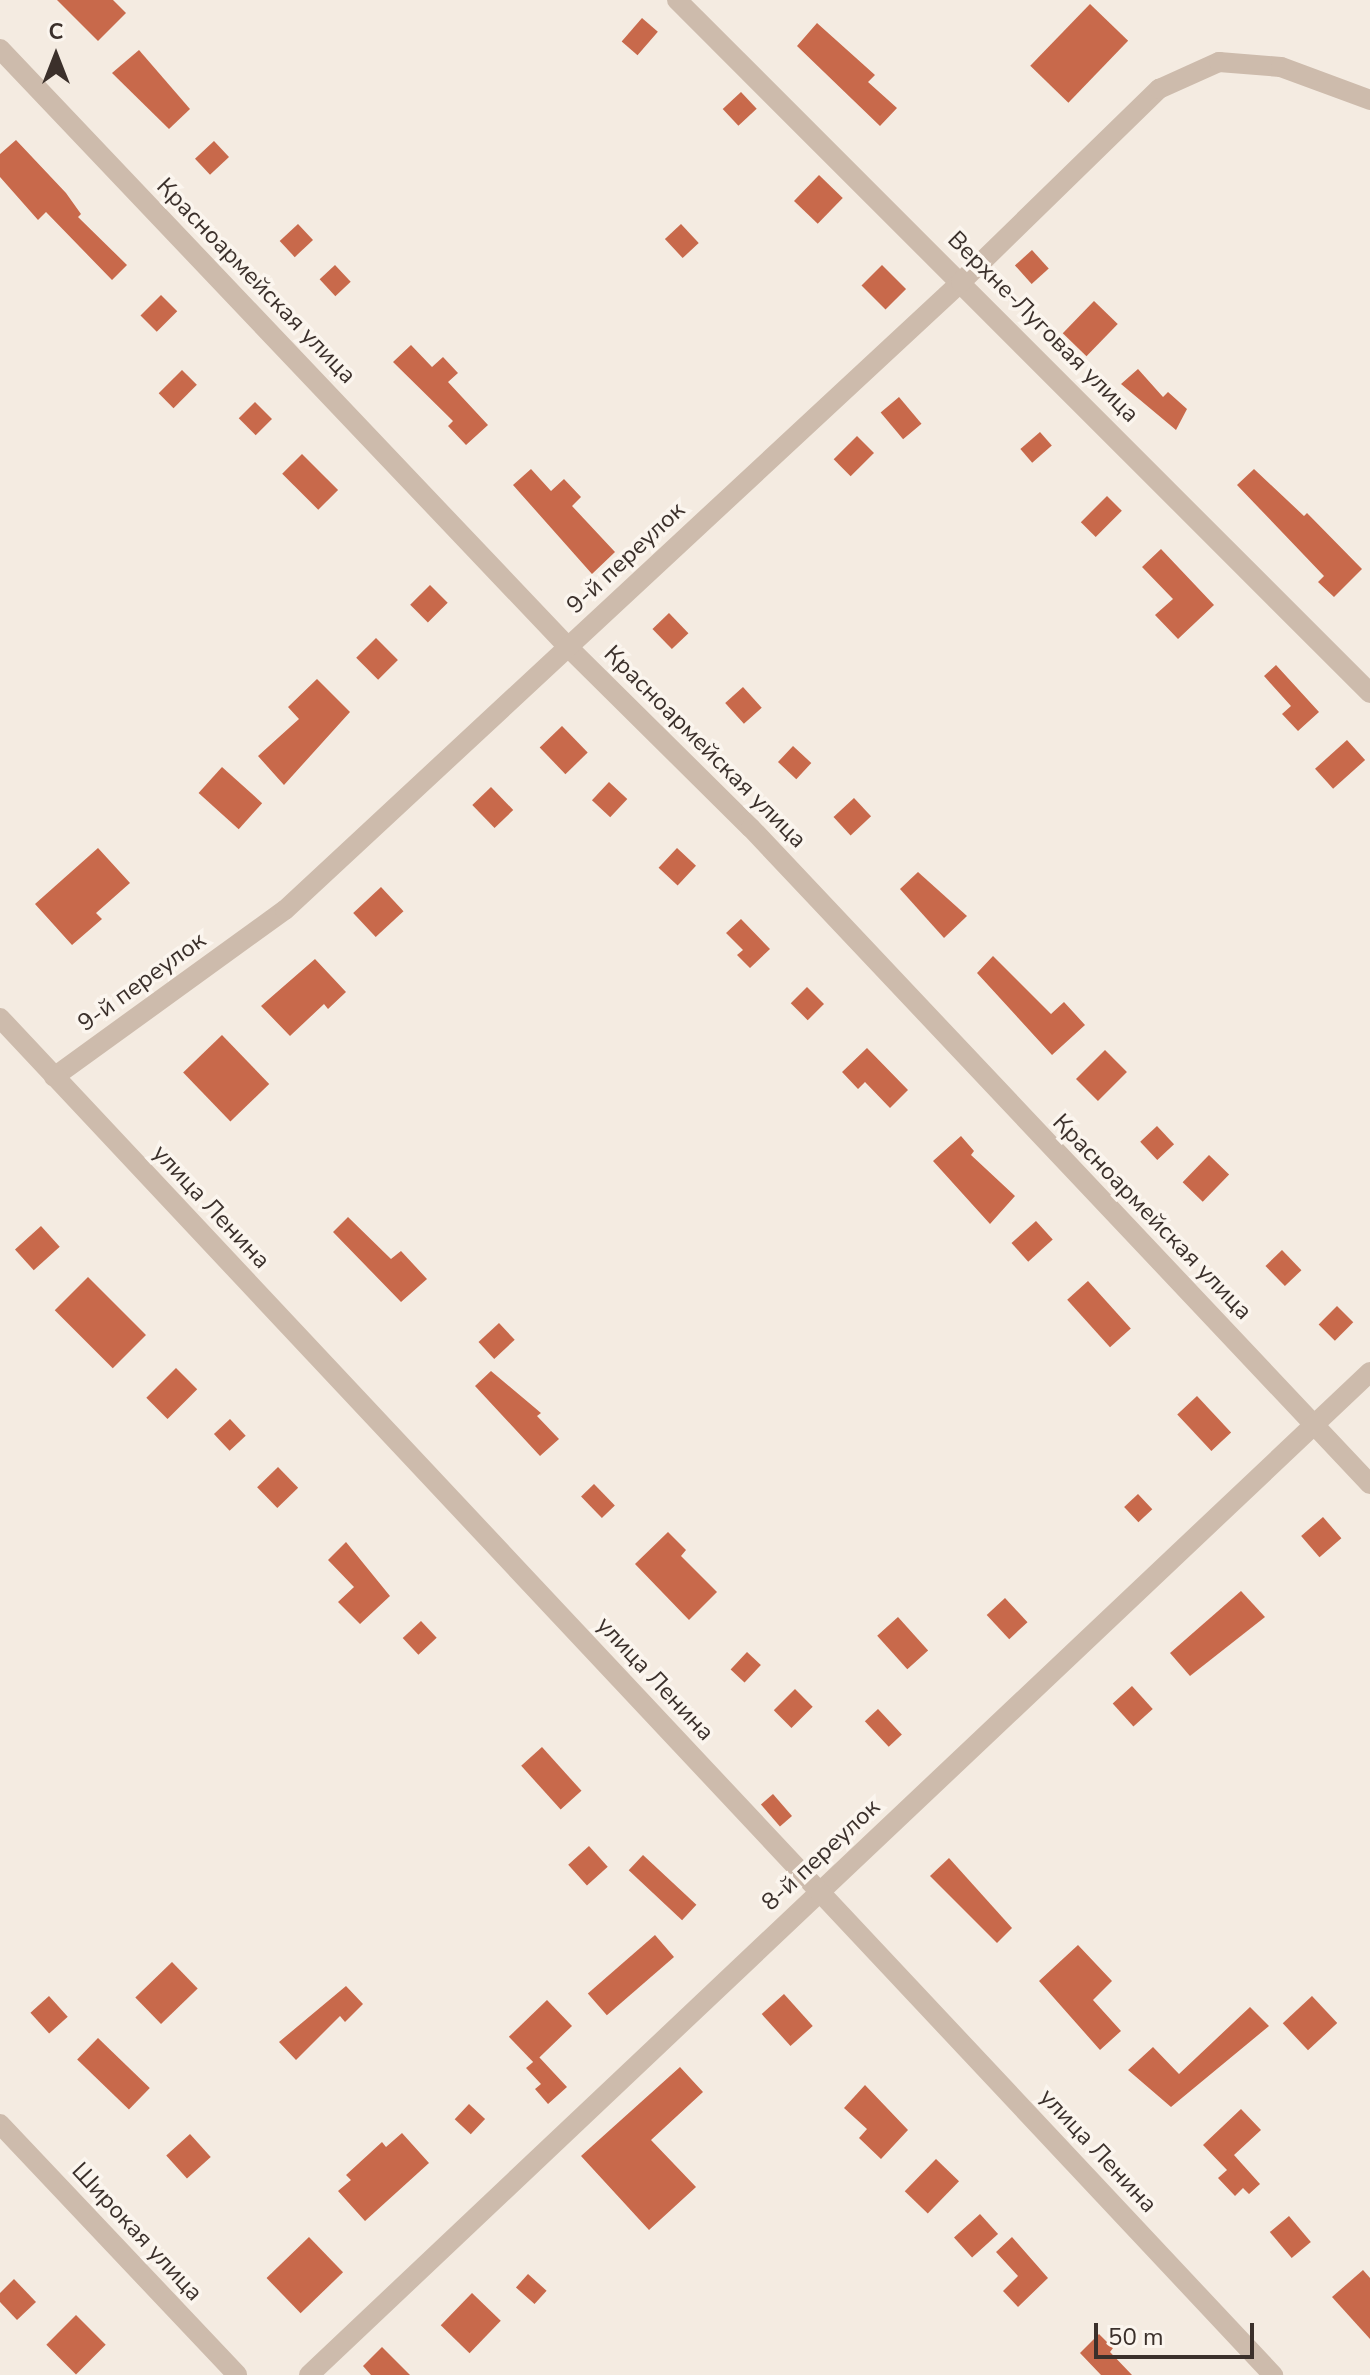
<!DOCTYPE html>
<html>
<head>
<meta charset="utf-8">
<style>
  body { margin:0 }
  #map { position:relative; width:1370px; height:2375px; overflow:hidden; background:#f4ebe1; font-family:"Nunito Sans",sans-serif }
  div>[style] { position:absolute }
  .building>* { inset:0; background:#c8694b; transform-origin:0 0 }
  .minor>* { height:20px; margin:-10px; padding:0 10px; transform-origin:10px; border-radius:10px; background:#cdbbac }
  .tertiary>* { height:20px; margin:-10px; padding:0 10px; transform-origin:10px; border-radius:10px; background:#cdbbac }
  span { translate:-50% -50%; white-space:nowrap; text-align:center; line-height:1.15; -webkit-text-stroke:7px #fbf5ee; paint-order:stroke }
  .street-label { font-size:24px; color:#3b302b }
  .north { position:absolute; left:16px; top:16px; width:80px; height:80px; -webkit-text-stroke:6px #fbf5ee; paint-order:stroke; rotate:0deg; font-size:22px; font-weight:700; line-height:32px; text-align:center; color:#3b302b }
  .north::after { content:''; display:block; margin:auto; width:28px; height:36px; background:#3b302b; clip-path:polygon(50% 0,100% 100%,50% 72%,0 100%) }
  .scale { position:absolute; left:1094px; top:2323px; width:160px; height:36px; box-sizing:border-box; border:4px solid #3b302b; border-top:0; padding-left:10px; font-size:24px; line-height:28px; white-space:nowrap; color:#3b302b; -webkit-text-stroke:6px #fbf5ee; paint-order:stroke }
</style>
</head>
<body>
<div id="map">
  <div class="building">
    <i style="clip-path:polygon(57px 0,113px 0,126px 13px,98px 41px)"></i>
    <i style="left:1090px;top:4px;width:53px;height:86px;rotate:44deg"></i>
    <i style="left:642px;top:18px;width:21px;height:31px;rotate:41deg"></i>
    <i style="clip-path:polygon(817px 23px,875px 75px,868px 82px,897px 108px,880px 126px,797px 46px)"></i>
    <i style="clip-path:polygon(139px 50px,190px 109px,169px 129px,112px 73px)"></i>
    <i style="left:741px;top:92px;width:23px;height:25px;rotate:47deg"></i>
    <i style="clip-path:polygon(16px 140px,66px 193px,81px 214px,78px 217px,127px 265px,112px 280px,46px 212px,38px 220px,0 177px,0 154px)"></i>
    <i style="left:214px;top:141px;width:22px;height:26px;rotate:47deg"></i>
    <i style="left:819px;top:175px;width:33px;height:36px;rotate:44deg"></i>
    <i style="left:298px;top:224px;width:22px;height:25px;rotate:47deg"></i>
    <i style="left:681px;top:224px;width:26px;height:22px;rotate:47deg"></i>
    <i style="left:1032px;top:250px;width:25px;height:23px;rotate:48deg"></i>
    <i style="left:335px;top:265px;width:23px;height:21px;rotate:47deg"></i>
    <i style="left:882px;top:265px;width:34px;height:29px;rotate:45deg"></i>
    <i style="left:161px;top:295px;width:23px;height:29px;rotate:45deg"></i>
    <i style="left:1094px;top:301px;width:33px;height:45px;rotate:44deg"></i>
    <i style="clip-path:polygon(411px 345px,432px 367px,443px 357px,458px 373px,448px 382px,488px 425px,466px 445px,448px 426px,453px 421px,393px 362px)"></i>
    <i style="clip-path:polygon(1138px 369px,1163px 397px,1168px 392px,1187px 409px,1176px 430px,1121px 384px)"></i>
    <i style="left:182px;top:370px;width:21px;height:33px;rotate:45deg"></i>
    <i style="left:899px;top:397px;width:35px;height:24px;rotate:50deg"></i>
    <i style="left:255px;top:402px;width:24px;height:23px;rotate:45deg"></i>
    <i style="left:1040px;top:432px;width:18px;height:26px;rotate:49deg"></i>
    <i style="left:857px;top:436px;width:24px;height:33px;rotate:45deg"></i>
    <i style="left:302px;top:454px;width:51px;height:28px;rotate:45deg"></i>
    <i style="clip-path:polygon(531px 469px,551px 491px,564px 479px,581px 497px,572px 506px,615px 552px,592px 574px,513px 485px)"></i>
    <i style="clip-path:polygon(1254px 469px,1304px 516px,1307px 513px,1362px 569px,1334px 597px,1318px 582px,1324px 576px,1237px 485px)"></i>
    <i style="left:1107px;top:496px;width:21px;height:37px;rotate:45deg"></i>
    <i style="clip-path:polygon(1161px 549px,1214px 605px,1178px 639px,1155px 615px,1173px 599px,1142px 567px)"></i>
    <i style="left:430px;top:585px;width:25px;height:28px;rotate:45deg"></i>
    <i style="left:669px;top:613px;width:28px;height:23px;rotate:46deg"></i>
    <i style="left:376px;top:638px;width:31px;height:28px;rotate:45deg"></i>
    <i style="clip-path:polygon(1276px 665px,1319px 712px,1298px 731px,1282px 714px,1291px 706px,1264px 676px)"></i>
    <i style="clip-path:polygon(317px 679px,350px 712px,284px 785px,258px 756px,299px 719px,288px 707px)"></i>
    <i style="left:743px;top:687px;width:28px;height:24px;rotate:48deg"></i>
    <i style="left:562px;top:726px;width:37px;height:31px;rotate:46deg"></i>
    <i style="left:1347px;top:740px;width:27px;height:43px;rotate:48deg"></i>
    <i style="left:793px;top:746px;width:25px;height:22px;rotate:43deg"></i>
    <i style="left:222px;top:767px;width:54px;height:35px;rotate:42deg"></i>
    <i style="left:609px;top:782px;width:25px;height:25px;rotate:43deg"></i>
    <i style="left:491px;top:787px;width:32px;height:26px;rotate:46deg"></i>
    <i style="left:854px;top:798px;width:25px;height:28px;rotate:47deg"></i>
    <i style="clip-path:polygon(98px 848px,130px 883px,96px 913px,102px 919px,72px 945px,35px 904px)"></i>
    <i style="left:677px;top:848px;width:26px;height:27px;rotate:43deg"></i>
    <i style="clip-path:polygon(918px 872px,967px 916px,944px 938px,900px 889px)"></i>
    <i style="left:381px;top:887px;width:33px;height:38px;rotate:47deg"></i>
    <i style="clip-path:polygon(741px 919px,770px 949px,750px 968px,737px 955px,743px 950px,726px 933px)"></i>
    <i style="clip-path:polygon(993px 956px,1051px 1014px,1064px 1002px,1085px 1025px,1052px 1055px,977px 973px)"></i>
    <i style="clip-path:polygon(315px 959px,346px 992px,328px 1009px,324px 1004px,290px 1036px,261px 1006px)"></i>
    <i style="left:807px;top:987px;width:24px;height:23px;rotate:45deg"></i>
    <i style="left:222px;top:1035px;width:68px;height:54px;rotate:46deg"></i>
    <i style="clip-path:polygon(867px 1048px,908px 1090px,890px 1108px,865px 1082px,858px 1089px,842px 1072px)"></i>
    <i style="left:1105px;top:1050px;width:31px;height:41px;rotate:45deg"></i>
    <i style="left:1157px;top:1126px;width:25px;height:23px;rotate:47deg"></i>
    <i style="clip-path:polygon(961px 1136px,974px 1151px,971px 1155px,1015px 1196px,990px 1224px,933px 1161px)"></i>
    <i style="left:1209px;top:1155px;width:28px;height:38px;rotate:44deg"></i>
    <i style="clip-path:polygon(348px 1217px,391px 1259px,401px 1251px,427px 1279px,401px 1302px,333px 1232px)"></i>
    <i style="left:1036px;top:1221px;width:25px;height:33px;rotate:48deg"></i>
    <i style="left:41px;top:1226px;width:28px;height:35px;rotate:48deg"></i>
    <i style="left:1282px;top:1250px;width:28px;height:23px;rotate:46deg"></i>
    <i style="left:88px;top:1277px;width:82px;height:47px;rotate:45deg"></i>
    <i style="left:1088px;top:1281px;width:64px;height:28px;rotate:48deg"></i>
    <i style="left:1337px;top:1306px;width:23px;height:26px;rotate:45deg"></i>
    <i style="left:499px;top:1323px;width:23px;height:28px;rotate:47deg"></i>
    <i style="left:176px;top:1368px;width:30px;height:42px;rotate:45deg"></i>
    <i style="clip-path:polygon(491px 1371px,541px 1413px,537px 1416px,559px 1439px,540px 1456px,475px 1386px)"></i>
    <i style="left:1197px;top:1396px;width:50px;height:27px;rotate:47deg"></i>
    <i style="left:230px;top:1419px;width:23px;height:22px;rotate:47deg"></i>
    <i style="left:278px;top:1467px;width:29px;height:29px;rotate:46deg"></i>
    <i style="left:594px;top:1484px;width:30px;height:18px;rotate:46deg"></i>
    <i style="left:1138px;top:1494px;width:21px;height:19px;rotate:47deg"></i>
    <i style="left:1323px;top:1517px;width:28px;height:29px;rotate:49deg"></i>
    <i style="clip-path:polygon(668px 1532px,686px 1550px,681px 1556px,717px 1592px,689px 1620px,635px 1564px)"></i>
    <i style="clip-path:polygon(346px 1542px,390px 1596px,360px 1624px,338px 1602px,354px 1587px,328px 1560px)"></i>
    <i style="clip-path:polygon(1241px 1591px,1265px 1617px,1190px 1676px,1170px 1653px)"></i>
    <i style="left:1005px;top:1598px;width:33px;height:25px;rotate:47deg"></i>
    <i style="left:898px;top:1617px;width:45px;height:28px;rotate:48deg"></i>
    <i style="left:421px;top:1621px;width:23px;height:25px;rotate:47deg"></i>
    <i style="left:747px;top:1652px;width:19px;height:24px;rotate:43deg"></i>
    <i style="left:1132px;top:1686px;width:31px;height:26px;rotate:48deg"></i>
    <i style="left:795px;top:1689px;width:25px;height:30px;rotate:45deg"></i>
    <i style="left:878px;top:1709px;width:35px;height:18px;rotate:47deg"></i>
    <i style="left:542px;top:1747px;width:59px;height:28px;rotate:48deg"></i>
    <i style="left:773px;top:1794px;width:29px;height:16px;rotate:49deg"></i>
    <i style="left:589px;top:1846px;width:28px;height:28px;rotate:48deg"></i>
    <i style="left:643px;top:1855px;width:73px;height:21px;rotate:43deg"></i>
    <i style="clip-path:polygon(949px 1858px,1012px 1928px,997px 1943px,930px 1876px)"></i>
    <i style="left:655px;top:1935px;width:29px;height:89px;rotate:49deg"></i>
    <i style="clip-path:polygon(1078px 1945px,1112px 1981px,1093px 2000px,1121px 2031px,1100px 2050px,1039px 1981px)"></i>
    <i style="left:172px;top:1962px;width:37px;height:51px;rotate:46deg"></i>
    <i style="clip-path:polygon(346px 1986px,363px 2004px,345px 2022px,340px 2016px,296px 2060px,279px 2042px)"></i>
    <i style="left:784px;top:1994px;width:43px;height:30px;rotate:48deg"></i>
    <i style="left:49px;top:1996px;width:28px;height:25px;rotate:48deg"></i>
    <i style="left:1312px;top:1996px;width:37px;height:40px;rotate:47deg"></i>
    <i style="left:547px;top:2000px;width:36px;height:53px;rotate:46deg"></i>
    <i style="clip-path:polygon(1250px 2007px,1269px 2026px,1171px 2107px,1128px 2070px,1153px 2047px,1179px 2074px)"></i>
    <i style="left:98px;top:2038px;width:72px;height:30px;rotate:44deg"></i>
    <i style="clip-path:polygon(539px 2057px,567px 2087px,548px 2104px,535px 2089px,541px 2084px,526px 2068px)"></i>
    <i style="clip-path:polygon(680px 2067px,703px 2092px,651px 2140px,696px 2187px,649px 2230px,581px 2156px)"></i>
    <i style="clip-path:polygon(865px 2085px,908px 2130px,881px 2159px,859px 2138px,867px 2129px,844px 2108px)"></i>
    <i style="left:469px;top:2104px;width:22px;height:21px;rotate:43deg"></i>
    <i style="clip-path:polygon(1241px 2109px,1261px 2130px,1234px 2155px,1260px 2184px,1249px 2194px,1243px 2188px,1235px 2196px,1218px 2178px,1227px 2170px,1203px 2145px)"></i>
    <i style="clip-path:polygon(402px 2133px,429px 2163px,365px 2221px,338px 2191px,351px 2180px,346px 2175px,382px 2142px,386px 2147px)"></i>
    <i style="left:190px;top:2134px;width:31px;height:32px;rotate:48deg"></i>
    <i style="left:936px;top:2159px;width:32px;height:45px;rotate:44deg"></i>
    <i style="left:980px;top:2214px;width:27px;height:35px;rotate:48deg"></i>
    <i style="left:1289px;top:2216px;width:34px;height:25px;rotate:50deg"></i>
    <i style="left:309px;top:2237px;width:49px;height:59px;rotate:46deg"></i>
    <i style="clip-path:polygon(1012px 2237px,1048px 2278px,1018px 2307px,1003px 2291px,1018px 2276px,996px 2252px)"></i>
    <i style="clip-path:polygon(1363px 2270px,1370px 2278px,1370px 2339px,1332px 2297px)"></i>
    <i style="left:528px;top:2274px;width:25px;height:18px;rotate:42deg"></i>
    <i style="clip-path:polygon(14px 2279px,36px 2302px,17px 2320px,0 2302px,0 2293px)"></i>
    <i style="left:472px;top:2293px;width:40px;height:45px;rotate:44deg"></i>
    <i style="left:76px;top:2315px;width:42px;height:42px;rotate:45deg"></i>
    <i style="clip-path:polygon(1099px 2334px,1113px 2348px,1110px 2352px,1132px 2375px,1101px 2375px,1080px 2353px)"></i>
    <i style="clip-path:polygon(382px 2347px,410px 2375px,371px 2375px,363px 2366px)"></i>
  </div>
  <div class="minor">
    <i style="left:677px;top:0;width:980px;rotate:45deg"></i>
    <i style="left:0;top:49px;width:825px;rotate:46.47deg"></i>
    <i style="left:568px;top:647px;width:257px;rotate:44.7deg"></i>
    <i style="left:751px;top:828px;width:902px;rotate:46.66deg"></i>
    <i style="left:54px;top:1077px;width:285px;rotate:-35.9deg"></i>
    <i style="left:285px;top:910px;width:923px;rotate:-42.89deg"></i>
    <i style="left:961px;top:282px;width:277px;rotate:-44.3deg"></i>
    <i style="left:1159px;top:89px;width:66px;rotate:-24.2deg"></i>
    <i style="left:1219px;top:62px;width:62px;rotate:4.6deg"></i>
    <i style="left:1281px;top:67px;width:95px;rotate:20.3deg"></i>
    <i style="left:0;top:2124px;width:345px;rotate:46.6deg"></i>
    <i style="left:309px;top:2375px;width:1460px;rotate:-43.39deg"></i>
  </div>
  <div class="tertiary">
    <i style="left:0;top:1018px;width:1861px;rotate:46.83deg"></i>
  </div>
  <div class="street-label">
    <span style="left:256px;top:281px;rotate:46deg">Красноармейская улица</span>
    <span style="left:1043px;top:327px;rotate:45deg">Верхне-Луговая улица</span>
    <span style="left:626px;top:558px;rotate:-43deg">9-й переулок</span>
    <span style="left:705px;top:747px;rotate:45deg">Красноармейская улица</span>
    <span style="left:142px;top:982px;rotate:-36deg">9-й переулок</span>
    <span style="left:211px;top:1207px;rotate:47deg">улица Ленина</span>
    <span style="left:1152px;top:1217px;rotate:46deg">Красноармейская улица</span>
    <span style="left:655px;top:1679px;rotate:47deg">улица Ленина</span>
    <span style="left:821px;top:1855px;rotate:-43deg">8-й переулок</span>
    <span style="left:1098px;top:2151px;rotate:47deg">улица Ленина</span>
    <span style="left:137px;top:2232px;rotate:47deg">Широкая улица</span>
  </div>
  <div class="north">С</div>
  <div class="scale">50 m</div>
</div>
</body>
</html>
